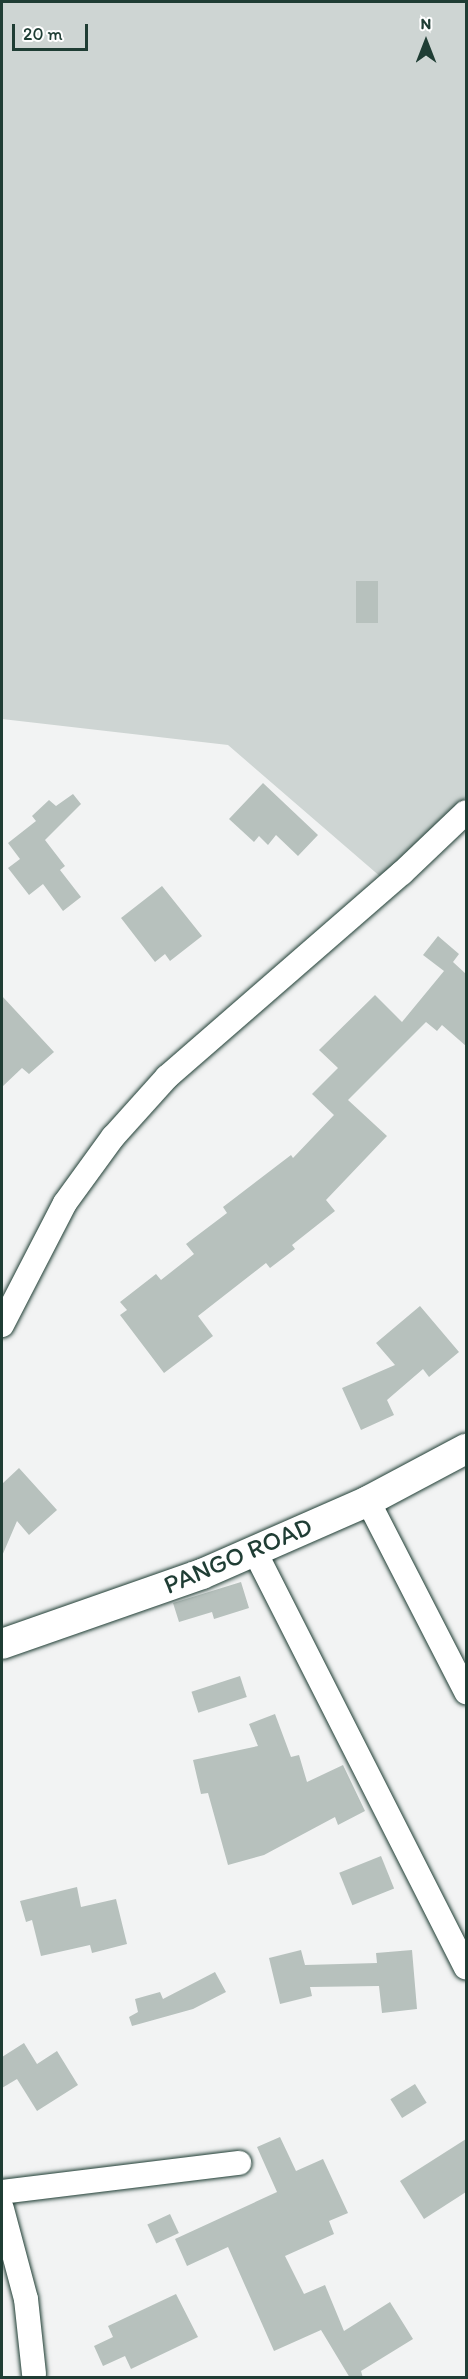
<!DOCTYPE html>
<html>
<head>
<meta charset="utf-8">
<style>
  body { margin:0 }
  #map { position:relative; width:468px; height:2379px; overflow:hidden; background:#f2f3f3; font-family:Itim,sans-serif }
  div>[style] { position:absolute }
  .green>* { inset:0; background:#ced5d3 }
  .building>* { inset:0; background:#b7c1bd; transform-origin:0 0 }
  .roads { filter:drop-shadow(0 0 2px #1f3d34) drop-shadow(0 0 2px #1f3d34) }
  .minor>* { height:24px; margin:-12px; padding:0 12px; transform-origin:12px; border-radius:12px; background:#fff }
  .tertiary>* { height:30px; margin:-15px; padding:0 15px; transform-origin:15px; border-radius:15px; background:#fff }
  span { translate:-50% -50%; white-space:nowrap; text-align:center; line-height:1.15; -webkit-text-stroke:6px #fff; paint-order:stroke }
  .street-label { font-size:26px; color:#1f3d34 }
  .frame { position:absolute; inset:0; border:3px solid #1f3d34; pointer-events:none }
  .north { position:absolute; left:396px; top:12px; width:60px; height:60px; -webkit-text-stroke:4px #fff; paint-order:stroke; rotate:0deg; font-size:16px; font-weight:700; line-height:24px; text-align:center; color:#1f3d34 }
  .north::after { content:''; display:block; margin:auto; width:21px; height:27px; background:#1f3d34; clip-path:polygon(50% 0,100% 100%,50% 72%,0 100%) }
  .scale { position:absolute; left:12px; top:24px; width:76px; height:27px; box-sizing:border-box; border:3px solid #1f3d34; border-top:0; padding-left:8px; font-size:18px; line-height:21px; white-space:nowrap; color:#1f3d34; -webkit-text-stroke:4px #fff; paint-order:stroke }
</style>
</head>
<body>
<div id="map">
  <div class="green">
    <i style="clip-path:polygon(2px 2px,466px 2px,466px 797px,382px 878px,228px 745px,2px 719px)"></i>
  </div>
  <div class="building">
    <i style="left:356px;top:581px;width:22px;height:42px"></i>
    <i style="clip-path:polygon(263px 783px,318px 835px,298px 856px,276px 835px,268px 845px,259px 836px,254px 842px,229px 819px)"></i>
    <i style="clip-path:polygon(73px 794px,81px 804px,45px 840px,65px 866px,60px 870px,81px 897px,63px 911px,43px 884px,29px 895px,8px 868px,20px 859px,8px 843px,36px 821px,32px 816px,49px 800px,56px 806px)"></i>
    <i style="clip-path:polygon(162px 886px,202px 936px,170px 961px,165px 954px,155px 962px,121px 918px)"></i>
    <i style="clip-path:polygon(438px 936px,459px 954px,453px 962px,466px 974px,466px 1046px,442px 1025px,437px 1031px,426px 1022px,348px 1100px,387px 1136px,326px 1200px,335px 1211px,292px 1245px,295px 1249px,270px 1268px,266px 1263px,198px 1316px,213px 1336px,164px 1373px,120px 1315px,127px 1310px,120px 1302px,156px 1274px,161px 1280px,194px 1254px,186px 1244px,227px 1213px,223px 1207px,291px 1155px,293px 1158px,334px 1115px,312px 1094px,338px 1068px,319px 1050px,375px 995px,402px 1022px,444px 971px,423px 955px)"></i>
    <i style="clip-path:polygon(2px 996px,54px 1052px,29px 1074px,22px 1068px,2px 1087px)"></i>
    <i style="clip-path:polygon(420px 1306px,459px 1352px,429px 1377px,423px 1369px,387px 1400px,394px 1415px,361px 1430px,342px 1388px,395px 1365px,376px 1343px)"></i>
    <i style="clip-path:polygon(19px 1468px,57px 1510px,29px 1535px,17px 1521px,2px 1556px,2px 1484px)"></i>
    <i style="clip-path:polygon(241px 1582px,249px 1608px,214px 1619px,212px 1612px,179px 1622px,173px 1603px)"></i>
    <i style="left:240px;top:1676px;width:22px;height:51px;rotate:72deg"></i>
    <i style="clip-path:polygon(275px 1714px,291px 1757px,299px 1755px,307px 1782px,343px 1765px,365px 1811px,338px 1825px,335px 1817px,264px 1855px,228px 1865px,208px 1793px,201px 1794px,193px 1760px,258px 1746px,249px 1724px)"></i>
    <i style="left:381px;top:1856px;width:35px;height:45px;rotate:68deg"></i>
    <i style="clip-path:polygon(77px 1887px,81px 1907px,116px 1899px,127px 1944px,92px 1953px,90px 1945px,41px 1956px,32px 1920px,26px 1922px,20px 1901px)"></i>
    <i style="clip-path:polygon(301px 1950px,305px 1965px,377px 1963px,376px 1953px,412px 1950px,417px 2009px,382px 2013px,379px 1986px,310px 1987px,312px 1996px,280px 2004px,269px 1958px)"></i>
    <i style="clip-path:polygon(215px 1972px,226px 1992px,193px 2009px,132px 2026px,129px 2017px,138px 2012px,135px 1999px,160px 1992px,163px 1999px)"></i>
    <i style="clip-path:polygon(24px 2043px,37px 2064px,57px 2051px,78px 2085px,37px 2111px,17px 2079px,2px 2088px,2px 2057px)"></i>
    <i style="left:415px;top:2084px;width:22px;height:29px;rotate:58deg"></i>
    <i style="clip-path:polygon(280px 2137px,296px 2171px,323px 2159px,348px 2213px,329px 2221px,334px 2234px,285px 2256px,304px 2294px,325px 2285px,344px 2331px,390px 2302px,413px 2339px,361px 2371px,363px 2378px,350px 2378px,321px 2330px,274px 2351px,228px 2247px,187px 2266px,175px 2239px,277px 2192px,257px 2147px)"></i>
    <i style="clip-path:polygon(466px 2139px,466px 2192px,424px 2219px,400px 2181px)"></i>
    <i style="left:170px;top:2214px;width:21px;height:25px;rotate:65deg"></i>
    <i style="clip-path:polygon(176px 2294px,198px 2337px,131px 2369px,125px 2356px,103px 2366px,94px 2346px,113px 2337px,108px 2326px)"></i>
  </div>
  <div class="roads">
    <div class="minor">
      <i style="left:2px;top:1325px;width:137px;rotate:-62.7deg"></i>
      <i style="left:65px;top:1203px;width:82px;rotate:-54deg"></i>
      <i style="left:113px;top:1137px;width:81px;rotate:-48deg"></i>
      <i style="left:167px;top:1077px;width:311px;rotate:-41deg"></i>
      <i style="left:402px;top:873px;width:88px;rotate:-43.6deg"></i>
      <i style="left:368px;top:1501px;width:215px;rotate:62.8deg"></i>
      <i style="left:254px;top:1550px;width:468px;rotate:63.1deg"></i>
      <i style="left:2px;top:2192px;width:239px;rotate:-7deg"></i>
      <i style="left:2px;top:2209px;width:93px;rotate:75.1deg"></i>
      <i style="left:26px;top:2299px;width:75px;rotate:83.9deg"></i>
    </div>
    <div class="tertiary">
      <i style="left:2px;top:1644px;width:212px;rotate:-19.3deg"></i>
      <i style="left:202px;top:1574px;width:181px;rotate:-23.7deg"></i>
      <i style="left:368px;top:1501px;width:111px;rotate:-28deg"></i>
    </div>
  </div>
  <div class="street-label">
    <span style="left:238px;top:1556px;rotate:-23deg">PANGO ROAD</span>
  </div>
  <div class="frame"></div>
  <div class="north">N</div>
  <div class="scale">20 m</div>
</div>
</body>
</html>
